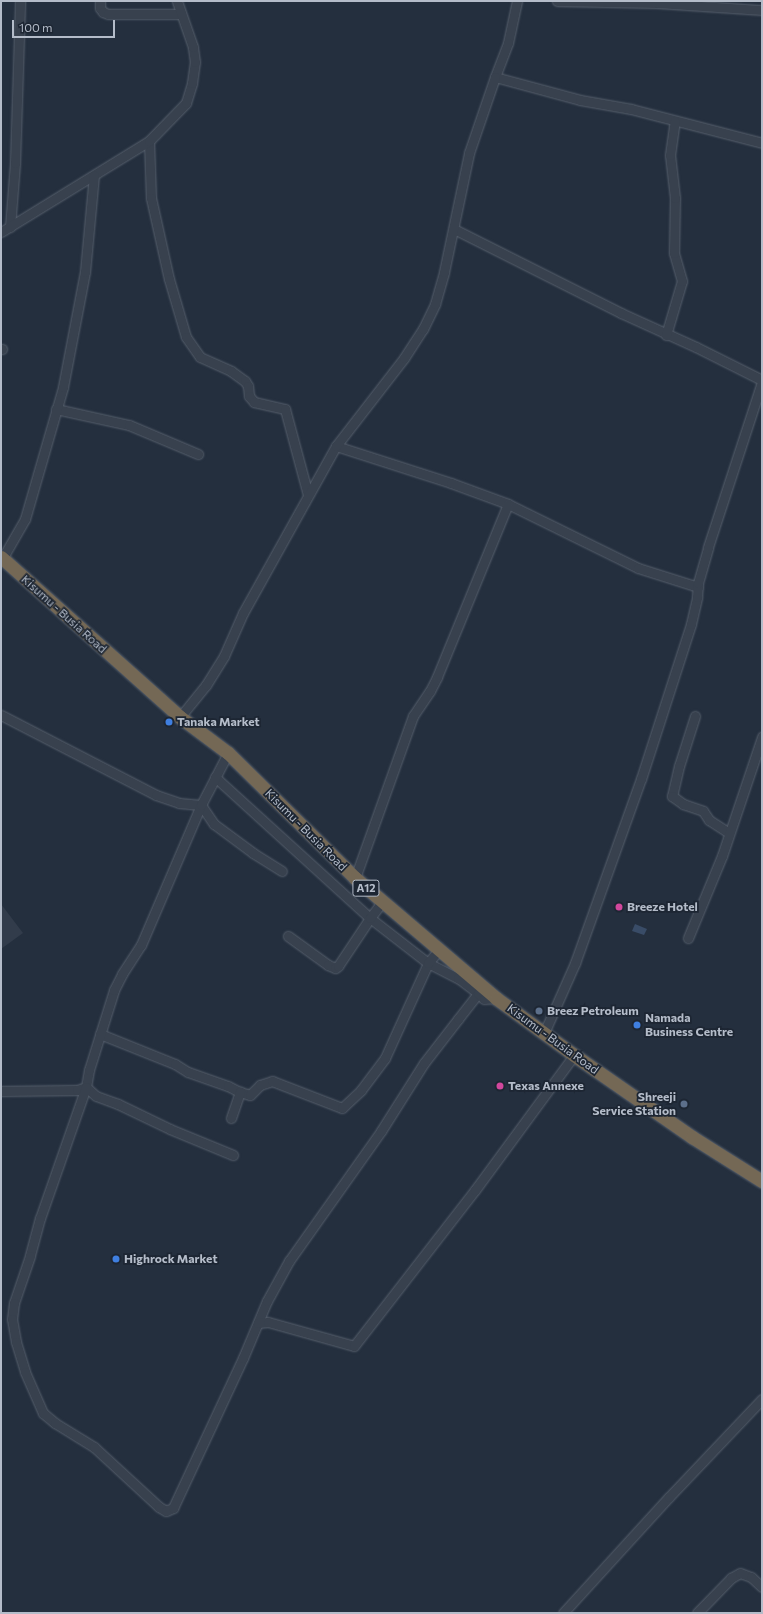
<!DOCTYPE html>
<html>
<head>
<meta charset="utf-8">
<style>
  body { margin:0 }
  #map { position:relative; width:763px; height:1614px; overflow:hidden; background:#242f3e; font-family:Commissioner,sans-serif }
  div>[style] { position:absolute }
  .airport>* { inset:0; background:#323c4b }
  .water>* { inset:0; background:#394c67 }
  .roads { filter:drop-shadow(0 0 1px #565f6c) drop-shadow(0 0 1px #565f6c) }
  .minor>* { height:9px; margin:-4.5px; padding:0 4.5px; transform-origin:4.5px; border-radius:4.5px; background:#38414e }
  .highway>* { height:13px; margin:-6.5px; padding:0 6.5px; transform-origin:6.5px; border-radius:6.5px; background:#746855 }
  .dots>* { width:11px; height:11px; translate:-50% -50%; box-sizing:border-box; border:2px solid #1d2633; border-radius:50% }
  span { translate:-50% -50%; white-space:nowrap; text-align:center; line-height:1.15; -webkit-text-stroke:3.5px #1d2633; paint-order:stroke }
  .shield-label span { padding:1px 3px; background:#1d2633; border:1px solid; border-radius:3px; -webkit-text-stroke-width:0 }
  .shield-label { font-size:11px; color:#b4bcc9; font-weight:700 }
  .street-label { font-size:12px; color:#b4bcc9 }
  .poi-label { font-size:12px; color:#b4bcc9; font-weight:700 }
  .left { translate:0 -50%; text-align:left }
  .right { translate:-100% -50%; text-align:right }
  .frame { position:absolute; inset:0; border:2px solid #b4bcc9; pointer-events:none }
  .scale { position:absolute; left:12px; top:20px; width:103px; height:18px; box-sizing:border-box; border:2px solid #b4bcc9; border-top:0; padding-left:5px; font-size:12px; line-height:14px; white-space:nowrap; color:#b4bcc9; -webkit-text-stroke:3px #1d2633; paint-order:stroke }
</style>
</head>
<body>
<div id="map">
  <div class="airport">
    <i style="clip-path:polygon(1px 904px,23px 933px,1px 949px)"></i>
  </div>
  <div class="water">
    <i style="clip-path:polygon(635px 924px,647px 929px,644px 935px,632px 931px)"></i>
  </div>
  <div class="roads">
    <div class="minor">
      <i style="left:100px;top:1px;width:7px;rotate:90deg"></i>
      <i style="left:100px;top:8px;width:5px;rotate:53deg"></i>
      <i style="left:103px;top:12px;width:5px;rotate:22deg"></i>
      <i style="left:108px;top:14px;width:73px"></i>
      <i style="left:517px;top:1px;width:43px;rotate:102.1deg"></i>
      <i style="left:508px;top:43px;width:36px;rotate:111deg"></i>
      <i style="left:495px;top:77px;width:88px;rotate:15.1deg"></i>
      <i style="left:580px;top:100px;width:52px;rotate:10deg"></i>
      <i style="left:631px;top:109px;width:135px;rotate:14.5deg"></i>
      <i style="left:557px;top:1px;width:101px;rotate:1.1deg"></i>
      <i style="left:658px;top:3px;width:104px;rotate:3.9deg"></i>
      <i style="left:149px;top:141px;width:57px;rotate:88deg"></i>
      <i style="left:151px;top:198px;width:83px;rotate:77.5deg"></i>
      <i style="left:169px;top:279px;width:60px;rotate:73.7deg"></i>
      <i style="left:186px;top:337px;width:24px;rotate:55deg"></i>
      <i style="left:200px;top:357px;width:34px;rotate:24deg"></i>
      <i style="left:231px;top:371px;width:17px;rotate:36deg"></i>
      <i style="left:245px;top:381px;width:6px;rotate:59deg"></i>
      <i style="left:248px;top:386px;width:10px;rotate:84deg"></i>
      <i style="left:249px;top:396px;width:8px;rotate:50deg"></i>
      <i style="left:254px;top:402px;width:32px;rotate:13deg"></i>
      <i style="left:285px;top:409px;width:89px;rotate:75deg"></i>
      <i style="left:10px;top:227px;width:64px;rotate:-85.5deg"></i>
      <i style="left:15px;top:163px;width:162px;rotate:-88.2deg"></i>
      <i style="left:454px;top:229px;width:187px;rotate:26.7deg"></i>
      <i style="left:621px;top:313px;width:82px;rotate:24.4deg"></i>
      <i style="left:696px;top:347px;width:74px;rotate:26.6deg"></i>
      <i style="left:1px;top:232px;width:174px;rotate:-31.6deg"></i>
      <i style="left:149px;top:141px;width:53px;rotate:-45.8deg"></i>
      <i style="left:186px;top:103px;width:21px;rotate:-73deg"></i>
      <i style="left:192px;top:83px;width:21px;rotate:-82deg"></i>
      <i style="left:195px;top:62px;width:15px;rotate:-98deg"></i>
      <i style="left:193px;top:47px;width:49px;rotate:-109.2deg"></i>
      <i style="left:666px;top:335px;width:56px;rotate:-73.5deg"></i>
      <i style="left:682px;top:281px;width:29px;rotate:-106deg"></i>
      <i style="left:674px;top:253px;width:55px;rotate:-89deg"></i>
      <i style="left:675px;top:198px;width:43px;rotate:-96.6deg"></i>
      <i style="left:670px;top:155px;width:34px;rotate:-82deg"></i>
      <i style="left:1px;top:349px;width:1px"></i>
      <i style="left:56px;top:409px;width:75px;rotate:12.4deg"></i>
      <i style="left:129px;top:425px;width:75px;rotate:22.8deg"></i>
      <i style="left:336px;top:446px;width:121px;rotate:17.8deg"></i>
      <i style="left:451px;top:483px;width:61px;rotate:20.2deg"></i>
      <i style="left:508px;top:504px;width:145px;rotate:26.2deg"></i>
      <i style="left:638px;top:568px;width:63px;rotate:17.6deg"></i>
      <i style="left:2px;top:559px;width:46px;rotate:-60.1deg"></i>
      <i style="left:25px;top:519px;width:137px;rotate:-73.9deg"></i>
      <i style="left:63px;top:387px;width:117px;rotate:-79.2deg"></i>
      <i style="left:85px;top:272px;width:97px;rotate:-84.7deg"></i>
      <i style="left:1px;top:715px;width:174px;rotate:27.3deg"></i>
      <i style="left:156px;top:795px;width:24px;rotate:19deg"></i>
      <i style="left:179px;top:803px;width:22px;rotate:5deg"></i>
      <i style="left:201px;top:805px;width:23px;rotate:56deg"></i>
      <i style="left:214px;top:824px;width:49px;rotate:36.6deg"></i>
      <i style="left:253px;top:853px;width:34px;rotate:32deg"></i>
      <i style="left:695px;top:716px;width:52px;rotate:107.7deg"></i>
      <i style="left:679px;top:766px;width:31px;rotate:103deg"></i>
      <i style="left:672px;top:796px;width:14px;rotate:36deg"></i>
      <i style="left:683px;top:804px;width:21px;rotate:19deg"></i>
      <i style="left:703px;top:811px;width:11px;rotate:56deg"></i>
      <i style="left:709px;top:820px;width:24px;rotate:33deg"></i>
      <i style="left:180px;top:717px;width:41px;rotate:-50.9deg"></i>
      <i style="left:206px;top:685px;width:34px;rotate:-58deg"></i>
      <i style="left:224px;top:656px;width:47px;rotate:-66.2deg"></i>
      <i style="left:243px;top:613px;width:191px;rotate:-60.9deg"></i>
      <i style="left:336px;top:446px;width:111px;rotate:-52.3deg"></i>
      <i style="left:404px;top:358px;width:35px;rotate:-57deg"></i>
      <i style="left:423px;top:329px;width:28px;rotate:-64deg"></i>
      <i style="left:435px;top:304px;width:33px;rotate:-74deg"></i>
      <i style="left:444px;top:272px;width:122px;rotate:-78.1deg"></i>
      <i style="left:469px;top:153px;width:80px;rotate:-71.1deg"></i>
      <i style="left:215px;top:777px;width:210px;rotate:42.3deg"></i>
      <i style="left:370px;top:918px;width:73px;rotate:37.8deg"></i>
      <i style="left:428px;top:963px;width:34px;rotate:27deg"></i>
      <i style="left:458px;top:978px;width:25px;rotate:37deg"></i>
      <i style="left:355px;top:878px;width:172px;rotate:-70.3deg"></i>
      <i style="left:413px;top:716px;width:30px;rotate:-56deg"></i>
      <i style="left:430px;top:691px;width:16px;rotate:-63deg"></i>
      <i style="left:437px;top:677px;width:187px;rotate:-67.7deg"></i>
      <i style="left:288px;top:936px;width:49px;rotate:35.9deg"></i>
      <i style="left:328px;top:965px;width:8px;rotate:23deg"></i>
      <i style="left:335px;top:968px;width:4px;rotate:-34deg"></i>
      <i style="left:338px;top:966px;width:58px;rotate:-56.3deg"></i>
      <i style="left:370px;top:918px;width:20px;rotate:-53deg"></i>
      <i style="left:688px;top:938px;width:89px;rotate:-67.5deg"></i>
      <i style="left:722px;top:856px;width:126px;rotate:-71.4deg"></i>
      <i style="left:544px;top:1033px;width:77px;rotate:-66.1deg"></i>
      <i style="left:575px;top:963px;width:195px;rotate:-70.3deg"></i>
      <i style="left:641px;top:779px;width:163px;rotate:-72.1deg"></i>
      <i style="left:691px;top:624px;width:28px;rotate:-77deg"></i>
      <i style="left:697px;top:597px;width:14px;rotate:-86deg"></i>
      <i style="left:698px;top:583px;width:37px;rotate:-74deg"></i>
      <i style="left:708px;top:547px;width:174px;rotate:-71.9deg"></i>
      <i style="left:100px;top:1034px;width:81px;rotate:21.8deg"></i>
      <i style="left:175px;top:1064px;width:15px;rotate:32deg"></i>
      <i style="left:188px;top:1072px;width:42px;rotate:19.3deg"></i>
      <i style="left:228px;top:1086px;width:13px;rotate:27deg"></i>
      <i style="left:240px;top:1092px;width:10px;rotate:17deg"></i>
      <i style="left:250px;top:1095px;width:14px;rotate:-45deg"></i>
      <i style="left:260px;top:1085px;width:13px;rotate:-18deg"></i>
      <i style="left:272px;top:1081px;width:75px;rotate:21.1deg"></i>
      <i style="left:342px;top:1108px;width:26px;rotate:-43deg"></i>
      <i style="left:361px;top:1090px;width:40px;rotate:-53deg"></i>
      <i style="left:385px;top:1058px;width:104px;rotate:-65.6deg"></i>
      <i style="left:428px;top:963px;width:17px;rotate:-50deg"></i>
      <i style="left:1px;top:1091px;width:76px;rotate:-0.8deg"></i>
      <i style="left:77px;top:1090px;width:9px;rotate:-18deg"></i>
      <i style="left:86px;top:1087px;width:17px;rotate:-80deg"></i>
      <i style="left:89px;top:1070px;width:84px;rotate:-72.6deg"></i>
      <i style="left:114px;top:990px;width:18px;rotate:-63deg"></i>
      <i style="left:122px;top:974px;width:35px;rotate:-57deg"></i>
      <i style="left:141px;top:945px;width:152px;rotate:-66.8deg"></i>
      <i style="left:201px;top:805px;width:59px;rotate:-62.6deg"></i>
      <i style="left:231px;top:1118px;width:28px;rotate:-71deg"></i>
      <i style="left:233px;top:1155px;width:68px;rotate:-157.6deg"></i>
      <i style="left:170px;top:1129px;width:58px;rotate:-154.3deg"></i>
      <i style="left:118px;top:1104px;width:23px;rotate:-160deg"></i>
      <i style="left:96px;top:1096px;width:13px;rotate:-138deg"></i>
      <i style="left:86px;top:1087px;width:139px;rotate:109.3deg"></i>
      <i style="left:40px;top:1218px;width:39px;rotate:105deg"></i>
      <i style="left:30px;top:1256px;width:50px;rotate:108.8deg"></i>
      <i style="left:14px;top:1303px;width:16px;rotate:97deg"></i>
      <i style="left:12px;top:1319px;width:23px;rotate:80deg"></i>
      <i style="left:16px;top:1342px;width:31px;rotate:73deg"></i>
      <i style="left:25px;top:1372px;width:45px;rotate:66.3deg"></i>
      <i style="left:43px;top:1413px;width:16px;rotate:40deg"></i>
      <i style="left:55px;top:1423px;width:46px;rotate:31.6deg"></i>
      <i style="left:94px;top:1447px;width:88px;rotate:42.7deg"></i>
      <i style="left:159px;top:1507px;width:8px;rotate:30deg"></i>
      <i style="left:166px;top:1511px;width:8px;rotate:-23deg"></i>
      <i style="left:173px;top:1508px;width:166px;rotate:-65deg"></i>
      <i style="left:243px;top:1358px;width:62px;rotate:-67.2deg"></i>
      <i style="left:267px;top:1301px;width:46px;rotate:-61.2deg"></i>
      <i style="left:289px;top:1261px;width:159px;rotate:-54.7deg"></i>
      <i style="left:381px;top:1131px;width:80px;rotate:-57.7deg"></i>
      <i style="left:424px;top:1063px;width:56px;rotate:-52.3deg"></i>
      <i style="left:458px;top:1019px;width:33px;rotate:-52deg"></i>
      <i style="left:478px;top:993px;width:8px;rotate:45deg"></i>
      <i style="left:484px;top:999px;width:12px;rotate:-5deg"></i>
      <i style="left:258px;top:1323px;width:10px;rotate:-6deg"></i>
      <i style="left:268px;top:1322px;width:89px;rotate:15.6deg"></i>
      <i style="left:354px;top:1346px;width:197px;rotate:-52.2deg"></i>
      <i style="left:475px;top:1190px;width:167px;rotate:-53.7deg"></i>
      <i style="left:563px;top:1613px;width:157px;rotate:-47.6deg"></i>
      <i style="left:669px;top:1497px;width:135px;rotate:-46.5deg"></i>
      <i style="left:697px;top:1613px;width:49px;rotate:-45.8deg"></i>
      <i style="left:731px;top:1578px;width:10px;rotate:-29deg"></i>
      <i style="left:740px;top:1573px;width:12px;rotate:20deg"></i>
      <i style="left:751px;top:1577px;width:15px;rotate:42deg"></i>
    </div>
    <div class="highway">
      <i style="left:1px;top:557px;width:240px;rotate:41.8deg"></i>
      <i style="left:180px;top:717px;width:60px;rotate:36.9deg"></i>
      <i style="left:228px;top:753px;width:178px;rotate:44.5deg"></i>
      <i style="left:355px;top:878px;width:185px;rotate:40.4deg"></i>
      <i style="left:496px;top:998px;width:97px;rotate:36.2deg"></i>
      <i style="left:574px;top:1055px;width:144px;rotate:34.8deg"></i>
      <i style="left:692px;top:1137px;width:83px;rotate:32.2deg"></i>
    </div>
  </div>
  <div class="dots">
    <i style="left:169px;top:722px;background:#3f7fe0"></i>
    <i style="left:619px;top:907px;background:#d1479c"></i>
    <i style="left:539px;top:1011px;background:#5c6f8a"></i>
    <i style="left:637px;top:1025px;background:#3f7fe0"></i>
    <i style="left:500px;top:1086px;background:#d1479c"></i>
    <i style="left:684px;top:1104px;background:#5c6f8a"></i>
    <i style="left:116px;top:1259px;background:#3f7fe0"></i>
  </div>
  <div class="shield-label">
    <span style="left:366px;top:888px">A12</span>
  </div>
  <div class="street-label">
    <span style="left:64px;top:614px;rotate:42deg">Kisumu - Busia Road</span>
    <span style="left:306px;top:830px;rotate:45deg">Kisumu - Busia Road</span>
    <span style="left:553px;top:1039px;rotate:36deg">Kisumu - Busia Road</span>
  </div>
  <div class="poi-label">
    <span class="left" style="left:177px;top:722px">Tanaka Market</span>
    <span class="left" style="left:627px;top:907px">Breeze Hotel</span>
    <span class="left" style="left:547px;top:1011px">Breez Petroleum</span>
    <span class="left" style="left:645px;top:1025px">Namada<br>Business Centre</span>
    <span class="left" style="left:508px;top:1086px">Texas Annexe</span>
    <span class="right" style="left:676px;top:1104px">Shreeji<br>Service Station</span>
    <span class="left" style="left:124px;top:1259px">Highrock Market</span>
  </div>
  <div class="frame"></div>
  <div class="scale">100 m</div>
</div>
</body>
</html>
